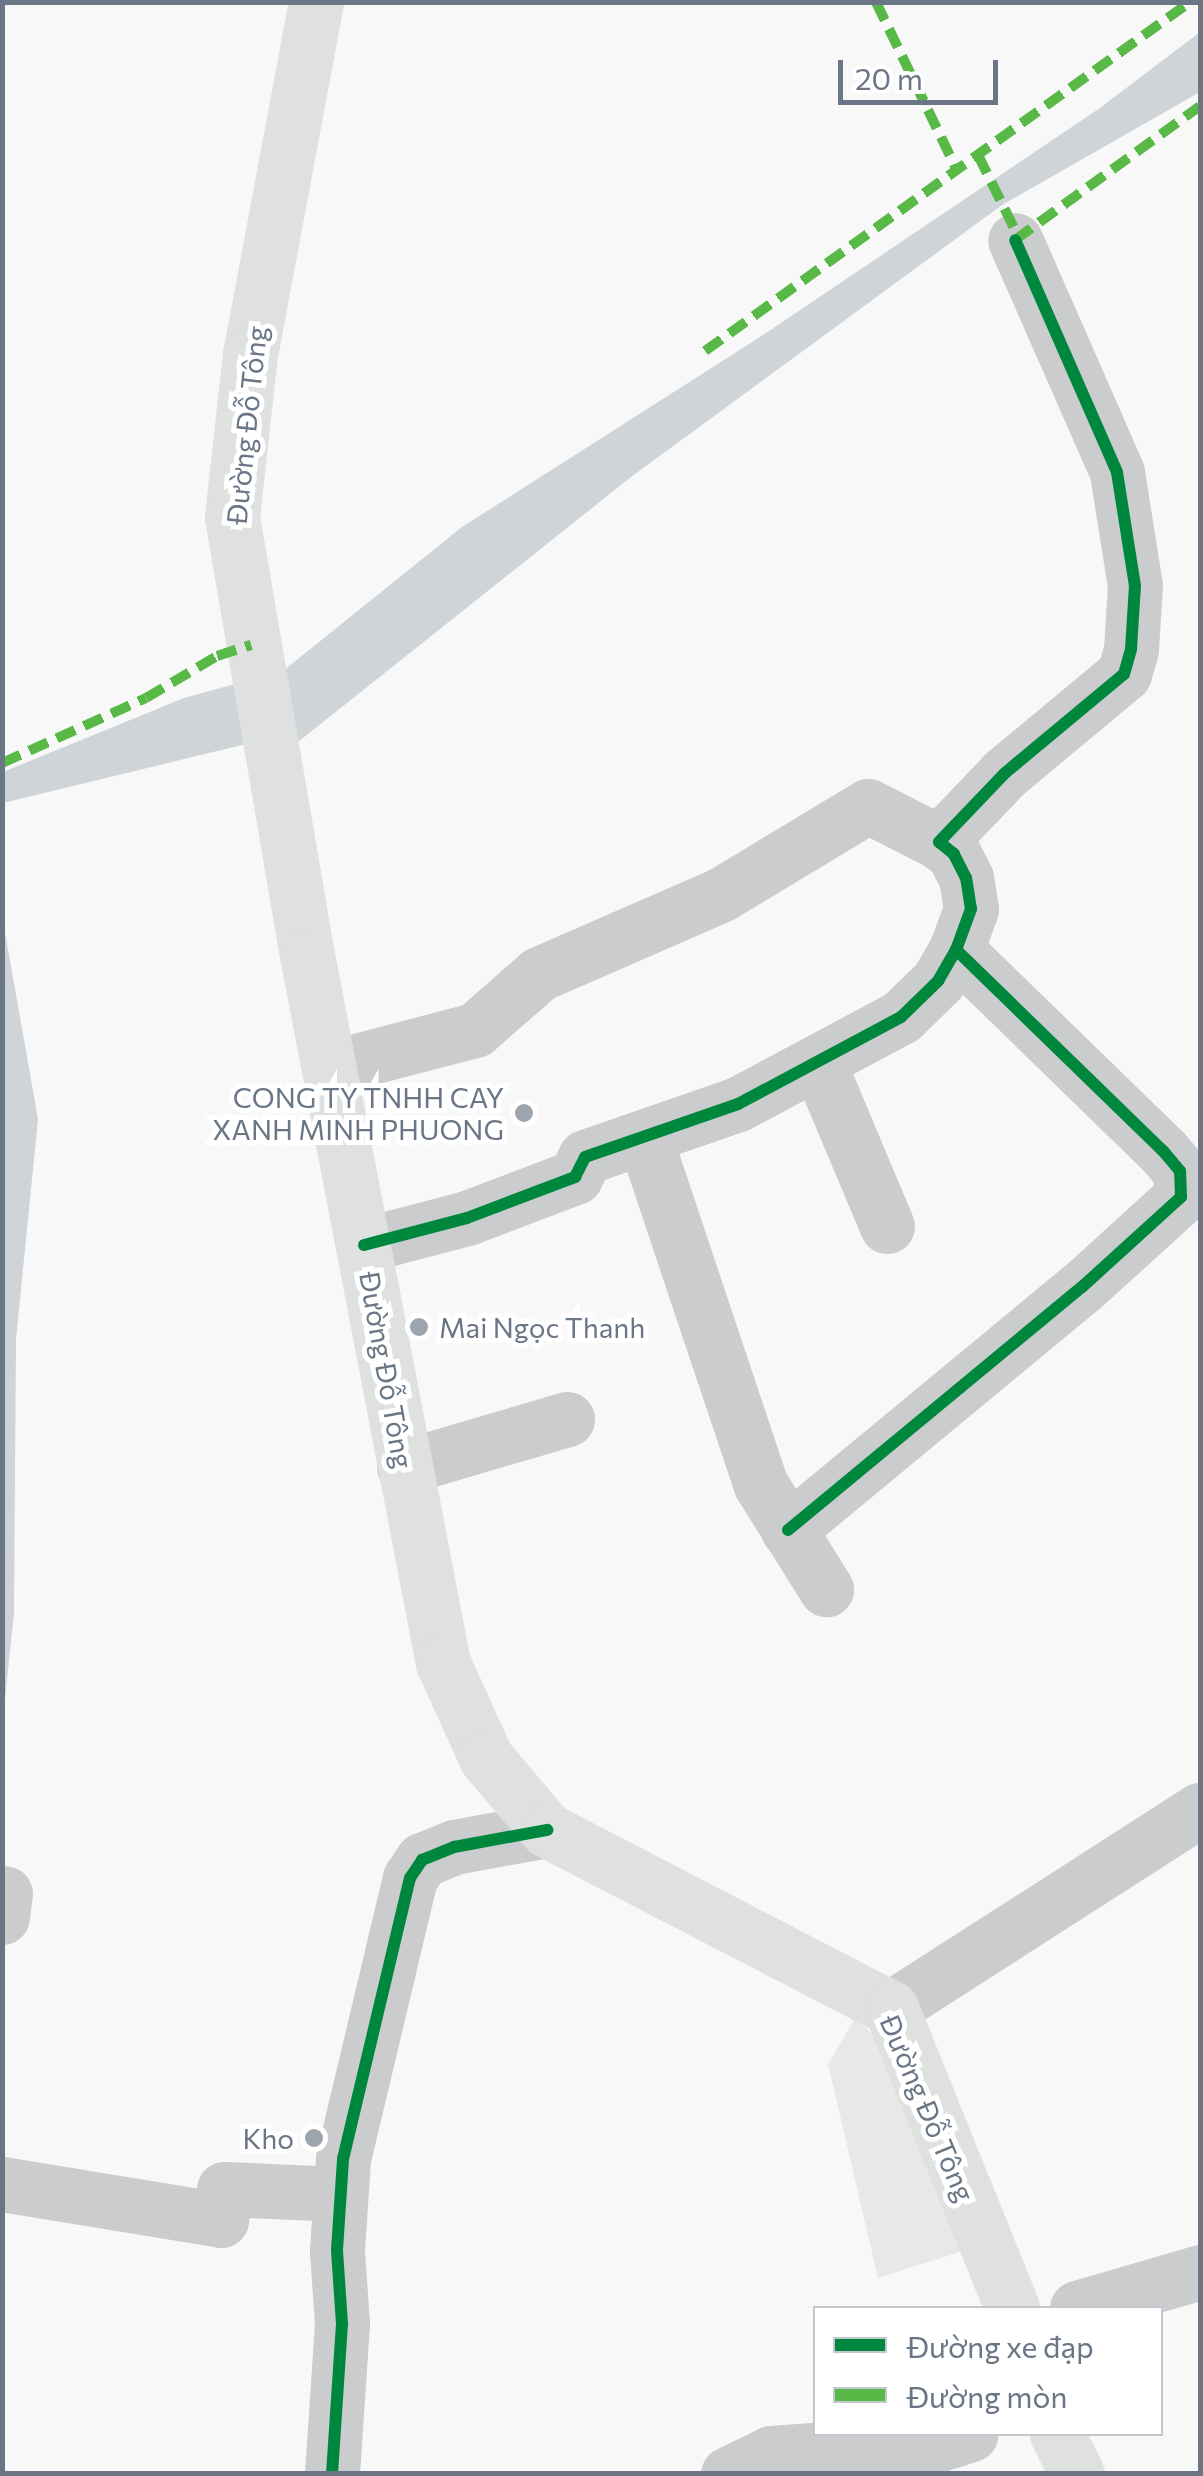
<!DOCTYPE html>
<html>
<head>
<meta charset="utf-8">
<style>
  body { margin:0 }
  #map { position:relative; width:1203px; height:2476px; overflow:hidden; background:#f8f8f8; font-family:Commissioner,sans-serif }
  div>[style] { position:absolute }
  .green>* { inset:0; background:#e6e9e5 }
  .water>* { inset:0; background:#ced4d8 }
  .minor>* { height:55px; margin:-27.5px; padding:0 27.5px; transform-origin:27.5px; border-radius:27.5px; background:#cbcccd }
  .secondary>* { height:55px; margin:-27.5px; padding:0 27.5px; transform-origin:27.5px; border-radius:27.5px; background:#dfe0e0 }
  .quiet>* { height:10px; margin-top:-5px; transform-origin:0; background:repeating-linear-gradient(90deg,#58b947 0 20px,transparent 0 30px) }
  .cycleway>* { height:12px; margin:-6px; padding:0 6px; transform-origin:6px; border-radius:6px; background:#00873e }
  .dots>* { width:28px; height:28px; translate:-50% -50%; box-sizing:border-box; border:5px solid #fff; border-radius:50% }
  span { translate:-50% -50%; white-space:nowrap; text-align:center; line-height:1.15; -webkit-text-stroke:10px #fff; paint-order:stroke }
  .street-label { font-size:28px; color:#6a7686 }
  .poi-label { font-size:28px; color:#6a7686 }
  .right { translate:-100% -50%; text-align:right }
  .left { translate:0 -50%; text-align:left }
  .frame { position:absolute; inset:0; border:5px solid #6a7686; pointer-events:none }
  .legend { position:absolute; left:813px; top:2306px; width:350px; height:130px; box-sizing:border-box; background:#fff; border:2px solid #c3c8cf; margin:0; padding:12px 18px; list-style:none; font-size:30px; color:#6a7686 }
  .legend li { display:flex; align-items:center; gap:20px; height:50px }
  .legend b { width:50px; border:2px solid #c3c8cf }
  .scale { position:absolute; left:838px; top:60px; width:160px; height:45px; box-sizing:border-box; border:5px solid #6a7686; border-top:0; padding-left:12px; font-size:30px; line-height:35px; white-space:nowrap; color:#6a7686; -webkit-text-stroke:8px #fff; paint-order:stroke }
</style>
</head>
<body>
<div id="map">
  <div class="green">
    <i style="clip-path:polygon(856px 2017px,877px 2039px,969px 2249px,878px 2278px,828px 2064px)"></i>
  </div>
  <div class="water">
    <i style="clip-path:polygon(1200px 32px,1200px 92px,1002px 205px,631px 477px,298px 742px,271px 748px,242px 745px,3px 803px,3px 772px,184px 698px,283px 671px,462px 527px,760px 337px,1100px 108px)"></i>
    <i style="clip-path:polygon(3px 921px,38px 1119px,16px 1339px,14px 1613px,3px 1718px)"></i>
  </div>
  <div class="minor">
    <i style="left:818px;top:1062px;width:178px;rotate:67.2deg"></i>
    <i style="left:329px;top:1068px;width:151px;rotate:-14.6deg"></i>
    <i style="left:475px;top:1030px;width:85px;rotate:-41.2deg"></i>
    <i style="left:539px;top:974px;width:200px;rotate:-23.6deg"></i>
    <i style="left:722px;top:894px;width:170px;rotate:-31.1deg"></i>
    <i style="left:868px;top:806px;width:80px;rotate:26.9deg"></i>
    <i style="left:645px;top:1139px;width:365px;rotate:71.5deg"></i>
    <i style="left:761px;top:1485px;width:123px;rotate:58deg"></i>
    <i style="left:364px;top:1245px;width:106px;rotate:-14.7deg"></i>
    <i style="left:467px;top:1218px;width:116px;rotate:-20.8deg"></i>
    <i style="left:575px;top:1177px;width:22px;rotate:-63deg"></i>
    <i style="left:585px;top:1157px;width:162px;rotate:-19.1deg"></i>
    <i style="left:738px;top:1104px;width:185px;rotate:-28.1deg"></i>
    <i style="left:901px;top:1017px;width:52px;rotate:-44.2deg"></i>
    <i style="left:938px;top:981px;width:36px;rotate:-60deg"></i>
    <i style="left:956px;top:950px;width:44px;rotate:-69.9deg"></i>
    <i style="left:971px;top:909px;width:31px;rotate:-99deg"></i>
    <i style="left:966px;top:878px;width:27px;rotate:-117deg"></i>
    <i style="left:954px;top:854px;width:19px;rotate:-141deg"></i>
    <i style="left:939px;top:842px;width:95px;rotate:-46.3deg"></i>
    <i style="left:1005px;top:773px;width:155px;rotate:-39.8deg"></i>
    <i style="left:1124px;top:674px;width:26px;rotate:-74deg"></i>
    <i style="left:1131px;top:649px;width:63px;rotate:-86.4deg"></i>
    <i style="left:1135px;top:586px;width:115px;rotate:-99deg"></i>
    <i style="left:1117px;top:472px;width:253px;rotate:-113.7deg"></i>
    <i style="left:404px;top:1467px;width:170px;rotate:-16.4deg"></i>
    <i style="left:788px;top:1530px;width:381px;rotate:-39.6deg"></i>
    <i style="left:1082px;top:1287px;width:134px;rotate:-42.3deg"></i>
    <i style="left:1181px;top:1197px;width:26px;rotate:-92deg"></i>
    <i style="left:1180px;top:1171px;width:26px;rotate:-130deg"></i>
    <i style="left:1163px;top:1151px;width:289px;rotate:-135.8deg"></i>
    <i style="left:2px;top:1917px;width:24px;rotate:-83deg"></i>
    <i style="left:891px;top:2008px;width:367px;rotate:-32.7deg"></i>
    <i style="left:2px;top:2184px;width:222px;rotate:9.3deg"></i>
    <i style="left:221px;top:2220px;width:31px;rotate:-84deg"></i>
    <i style="left:224px;top:2189px;width:116px;rotate:2.5deg"></i>
    <i style="left:1077px;top:2308px;width:128px;rotate:-16.3deg"></i>
    <i style="left:332px;top:2474px;width:150px;rotate:-86.2deg"></i>
    <i style="left:342px;top:2324px;width:74px;rotate:-93.9deg"></i>
    <i style="left:337px;top:2250px;width:91px;rotate:-86.2deg"></i>
    <i style="left:343px;top:2159px;width:289px;rotate:-76.6deg"></i>
    <i style="left:410px;top:1878px;width:22px;rotate:-56deg"></i>
    <i style="left:422px;top:1860px;width:35px;rotate:-22deg"></i>
    <i style="left:454px;top:1847px;width:95px;rotate:-10.4deg"></i>
    <i style="left:728px;top:2474px;width:48px;rotate:-26deg"></i>
    <i style="left:771px;top:2453px;width:81px;rotate:-4.2deg"></i>
    <i style="left:852px;top:2447px;width:69px;rotate:2.5deg"></i>
    <i style="left:921px;top:2450px;width:52px;rotate:-17.7deg"></i>
  </div>
  <div class="secondary">
    <i style="left:316px;top:2px;width:358px;rotate:100.6deg"></i>
    <i style="left:250px;top:354px;width:164px;rotate:96.3deg"></i>
    <i style="left:232px;top:517px;width:444px;rotate:80.3deg"></i>
    <i style="left:307px;top:955px;width:721px;rotate:79.13deg"></i>
    <i style="left:443px;top:1663px;width:104px;rotate:65.6deg"></i>
    <i style="left:486px;top:1758px;width:94px;rotate:49.7deg"></i>
    <i style="left:547px;top:1830px;width:387px;rotate:27.4deg"></i>
    <i style="left:891px;top:2008px;width:323px;rotate:68deg"></i>
    <i style="left:1057px;top:2434px;width:45px;rotate:63.4deg"></i>
  </div>
  <div class="quiet">
    <i style="left:876px;top:2px;width:187px;rotate:64.3deg"></i>
    <i style="left:978px;top:155px;width:90px;rotate:63.7deg"></i>
    <i style="left:1015px;top:240px;width:228px;rotate:-35.9deg"></i>
    <i style="left:705px;top:351px;width:598px;rotate:-35.74deg"></i>
    <i style="left:2px;top:763px;width:158px;rotate:-24.3deg"></i>
    <i style="left:146px;top:698px;width:82px;rotate:-30.6deg"></i>
    <i style="left:217px;top:656px;width:36px;rotate:-18deg"></i>
  </div>
  <div class="cycleway">
    <i style="left:364px;top:1245px;width:106px;rotate:-14.7deg"></i>
    <i style="left:467px;top:1218px;width:116px;rotate:-20.8deg"></i>
    <i style="left:575px;top:1177px;width:22px;rotate:-63deg"></i>
    <i style="left:585px;top:1157px;width:162px;rotate:-19.1deg"></i>
    <i style="left:738px;top:1104px;width:185px;rotate:-28.1deg"></i>
    <i style="left:901px;top:1017px;width:52px;rotate:-44.2deg"></i>
    <i style="left:938px;top:981px;width:36px;rotate:-60deg"></i>
    <i style="left:956px;top:950px;width:44px;rotate:-69.9deg"></i>
    <i style="left:971px;top:909px;width:31px;rotate:-99deg"></i>
    <i style="left:966px;top:878px;width:27px;rotate:-117deg"></i>
    <i style="left:954px;top:854px;width:19px;rotate:-141deg"></i>
    <i style="left:939px;top:842px;width:95px;rotate:-46.3deg"></i>
    <i style="left:1005px;top:773px;width:155px;rotate:-39.8deg"></i>
    <i style="left:1124px;top:674px;width:26px;rotate:-74deg"></i>
    <i style="left:1131px;top:649px;width:63px;rotate:-86.4deg"></i>
    <i style="left:1135px;top:586px;width:115px;rotate:-99deg"></i>
    <i style="left:1117px;top:472px;width:253px;rotate:-113.7deg"></i>
    <i style="left:788px;top:1530px;width:381px;rotate:-39.6deg"></i>
    <i style="left:1082px;top:1287px;width:134px;rotate:-42.3deg"></i>
    <i style="left:1181px;top:1197px;width:26px;rotate:-92deg"></i>
    <i style="left:1180px;top:1171px;width:26px;rotate:-130deg"></i>
    <i style="left:1163px;top:1151px;width:289px;rotate:-135.8deg"></i>
    <i style="left:332px;top:2474px;width:150px;rotate:-86.2deg"></i>
    <i style="left:342px;top:2324px;width:74px;rotate:-93.9deg"></i>
    <i style="left:337px;top:2250px;width:91px;rotate:-86.2deg"></i>
    <i style="left:343px;top:2159px;width:289px;rotate:-76.6deg"></i>
    <i style="left:410px;top:1878px;width:22px;rotate:-56deg"></i>
    <i style="left:422px;top:1860px;width:35px;rotate:-22deg"></i>
    <i style="left:454px;top:1847px;width:95px;rotate:-10.4deg"></i>
  </div>
  <div class="dots">
    <i style="left:524px;top:1113px;background:#9ca4ae"></i>
    <i style="left:419px;top:1327px;background:#9ca4ae"></i>
    <i style="left:314px;top:2138px;background:#9ca4ae"></i>
  </div>
  <div class="street-label">
    <span style="left:246px;top:425px;rotate:-84deg">Đường Đỗ Tông</span>
    <span style="left:387px;top:1370px;rotate:80deg">Đường Đỗ Tông</span>
    <span style="left:928px;top:2108px;rotate:67deg">Đường Đỗ Tông</span>
  </div>
  <div class="poi-label">
    <span class="right" style="left:504px;top:1113px">CONG TY TNHH CAY<br>XANH MINH PHUONG</span>
    <span class="left" style="left:439px;top:1327px">Mai Ngọc Thanh</span>
    <span class="right" style="left:294px;top:2138px">Kho</span>
  </div>
  <div class="frame"></div>
  <ul class="legend">
  <li><b style="height:12px;background:#00873e"></b>Đường xe đạp</li>
  <li><b style="height:12px;background:#58b947"></b>Đường mòn</li>
  </ul>
  <div class="scale">20 m</div>
</div>
</body>
</html>
